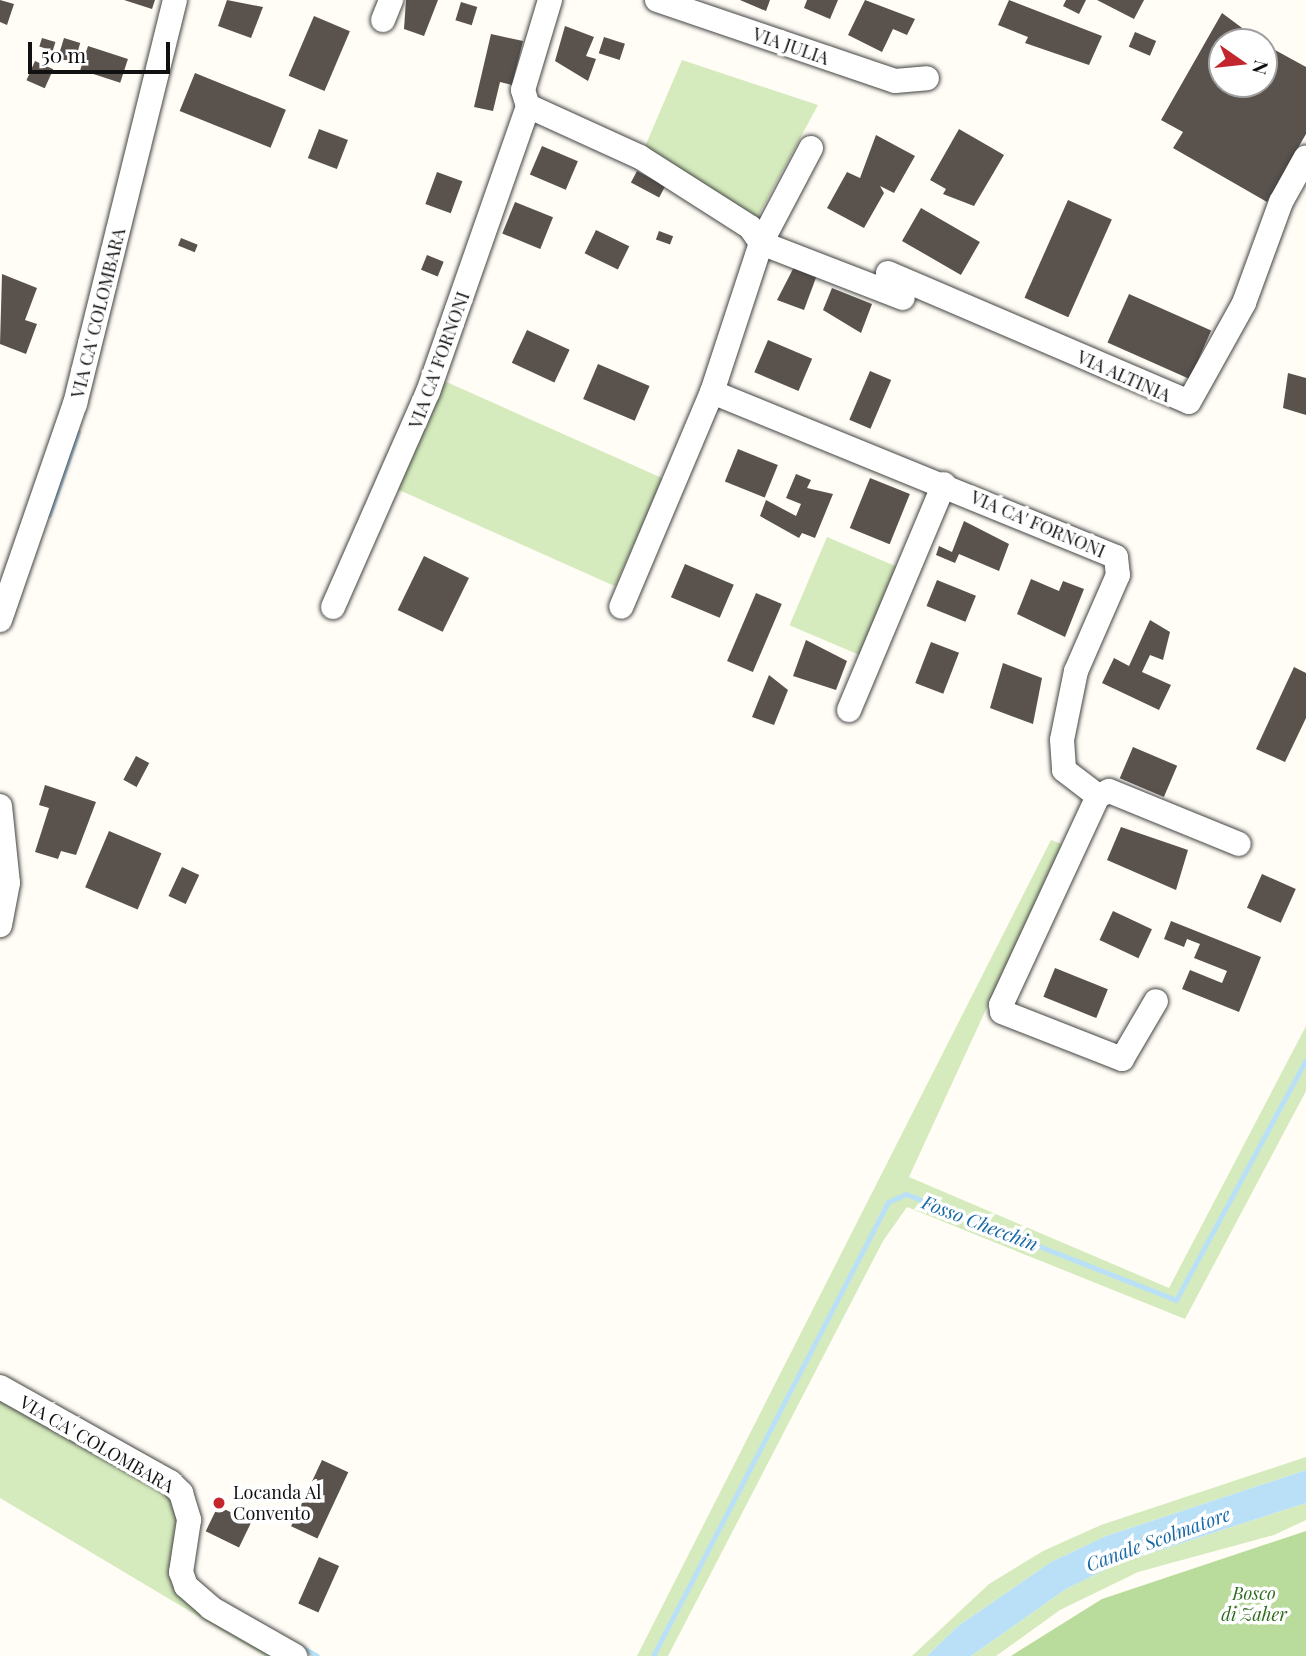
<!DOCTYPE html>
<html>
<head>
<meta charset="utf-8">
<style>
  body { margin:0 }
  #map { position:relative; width:1306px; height:1656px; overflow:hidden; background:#fffdf5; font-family:"Playfair Display",serif }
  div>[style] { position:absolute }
  .green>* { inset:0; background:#d5ebbd; transform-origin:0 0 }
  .forest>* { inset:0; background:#b9dc9c }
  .water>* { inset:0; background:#b9e0f7 }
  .stream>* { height:5px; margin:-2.5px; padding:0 2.5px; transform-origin:2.5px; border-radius:2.5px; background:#b9e0f7 }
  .building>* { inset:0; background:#5a524d; transform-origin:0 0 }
  .roads { filter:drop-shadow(0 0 2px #444) drop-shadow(0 0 2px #444) }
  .minor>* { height:24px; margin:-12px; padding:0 12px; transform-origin:12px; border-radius:12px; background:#fff }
  .dots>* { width:19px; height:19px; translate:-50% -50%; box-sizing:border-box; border:4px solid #fff; border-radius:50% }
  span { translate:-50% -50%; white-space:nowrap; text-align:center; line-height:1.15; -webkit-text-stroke:7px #fff; paint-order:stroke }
  .street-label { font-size:18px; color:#111 }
  .poi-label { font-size:18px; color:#111 }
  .left { translate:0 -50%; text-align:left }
  .park-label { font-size:18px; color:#2f6b1f; font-style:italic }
  .water-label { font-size:19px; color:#1768a6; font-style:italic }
  .north { position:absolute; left:1208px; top:28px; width:70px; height:70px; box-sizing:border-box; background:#fff; border:2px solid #a0a0a0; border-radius:50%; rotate:104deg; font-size:19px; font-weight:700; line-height:28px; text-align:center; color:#111 }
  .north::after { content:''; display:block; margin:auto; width:24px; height:32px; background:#c4262e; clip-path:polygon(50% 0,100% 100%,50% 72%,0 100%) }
  .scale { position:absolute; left:28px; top:42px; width:142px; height:32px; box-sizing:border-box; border:4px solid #111; border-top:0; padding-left:9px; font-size:21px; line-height:24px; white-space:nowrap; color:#111; -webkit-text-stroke:5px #fff; paint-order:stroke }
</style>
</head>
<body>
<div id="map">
  <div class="green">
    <i style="clip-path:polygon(682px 60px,818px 105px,755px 222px,644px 149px)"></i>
    <i style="left:442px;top:380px;width:242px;height:118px;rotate:24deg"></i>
    <i style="left:827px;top:537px;width:76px;height:96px;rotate:23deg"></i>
    <i style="clip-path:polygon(1051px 840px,1062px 844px,909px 1177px,1169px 1288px,1306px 1026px,1306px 1091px,1185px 1319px,907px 1207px,883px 1241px,668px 1656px,637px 1656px)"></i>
    <i style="clip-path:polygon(0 1393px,170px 1490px,181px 1515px,171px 1572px,283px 1656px,265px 1656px,0 1498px)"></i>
    <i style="clip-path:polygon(1306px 1457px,1306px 1470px,1106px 1536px,1051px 1562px,958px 1626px,927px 1656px,912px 1656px,989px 1584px,1043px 1551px,1101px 1525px)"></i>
    <i style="clip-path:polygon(1306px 1503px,1306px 1520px,1274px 1535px,1138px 1572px,1060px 1610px,996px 1656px,971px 1656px,1066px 1589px,1117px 1564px)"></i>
  </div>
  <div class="forest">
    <i style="clip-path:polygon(1306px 1531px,1306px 1656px,1011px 1656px,1102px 1599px)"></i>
  </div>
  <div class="water">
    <i style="clip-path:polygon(1306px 1470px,1306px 1503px,1117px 1564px,1066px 1589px,971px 1656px,927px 1656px,958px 1626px,1051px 1562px,1106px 1536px)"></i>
  </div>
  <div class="stream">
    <i style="left:49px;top:515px;width:88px;rotate:-70.7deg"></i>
    <i style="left:301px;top:1647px;width:18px;rotate:29deg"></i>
    <i style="left:653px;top:1656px;width:511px;rotate:-62.63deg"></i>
    <i style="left:888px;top:1202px;width:20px;rotate:-24deg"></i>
    <i style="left:906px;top:1194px;width:290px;rotate:21.4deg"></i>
    <i style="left:1176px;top:1300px;width:273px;rotate:-61.6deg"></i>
  </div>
  <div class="building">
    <i style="clip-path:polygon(0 0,14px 4px,7px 25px,0 22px)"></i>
    <i style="clip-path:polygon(124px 0,155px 0,152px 9px)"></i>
    <i style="clip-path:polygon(227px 0,263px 7px,251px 38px,218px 26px)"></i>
    <i style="clip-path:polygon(406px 0,438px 0,424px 36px,404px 29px)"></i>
    <i style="clip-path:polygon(740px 0,770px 0,766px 11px)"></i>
    <i style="clip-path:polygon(807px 0,838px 0,830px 19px,804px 8px)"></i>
    <i style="clip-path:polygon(865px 0,915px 19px,907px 35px,893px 29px,882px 52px,848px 35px)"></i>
    <i style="clip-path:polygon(1009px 0,1102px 36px,1089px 65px,1025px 43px,1028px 37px,998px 25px)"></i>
    <i style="clip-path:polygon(1066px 0,1086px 0,1079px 14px,1063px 6px)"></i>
    <i style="clip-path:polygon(1097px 0,1144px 0,1134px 19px)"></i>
    <i style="left:461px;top:2px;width:17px;height:19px;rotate:17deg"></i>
    <i style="clip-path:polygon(1222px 13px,1261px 42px,1222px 42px,1222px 84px,1264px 84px,1264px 44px,1306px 67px,1306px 134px,1267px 202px,1173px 148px,1183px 132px,1161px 120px)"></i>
    <i style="left:314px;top:16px;width:39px;height:65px;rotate:23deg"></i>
    <i style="clip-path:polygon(565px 26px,594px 37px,586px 56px,596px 59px,588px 81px,555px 61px)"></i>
    <i style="left:1135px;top:32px;width:23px;height:16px;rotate:23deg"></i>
    <i style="clip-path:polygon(491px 34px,523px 41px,512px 85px,500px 82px,493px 111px,474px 107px)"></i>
    <i style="left:604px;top:37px;width:22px;height:17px;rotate:18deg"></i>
    <i style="left:42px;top:38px;width:14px;height:9px;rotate:17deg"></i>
    <i style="left:64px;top:38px;width:17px;height:21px;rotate:17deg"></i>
    <i style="left:88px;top:46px;width:42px;height:25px;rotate:18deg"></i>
    <i style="left:35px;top:61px;width:20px;height:21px;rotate:24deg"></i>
    <i style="left:195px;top:73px;width:98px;height:41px;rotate:22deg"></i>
    <i style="left:319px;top:129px;width:31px;height:31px;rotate:21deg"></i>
    <i style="clip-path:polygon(959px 129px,1004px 155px,974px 206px,943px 194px,946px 189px,930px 180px)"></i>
    <i style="clip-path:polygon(876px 135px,915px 156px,894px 193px,880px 186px,884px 193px,864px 228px,827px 208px,847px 172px,860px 178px)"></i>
    <i style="left:542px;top:146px;width:39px;height:31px;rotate:23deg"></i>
    <i style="left:637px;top:171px;width:32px;height:13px;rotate:28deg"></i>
    <i style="left:437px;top:172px;width:27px;height:34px;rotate:20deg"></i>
    <i style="left:1068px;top:200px;width:48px;height:107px;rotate:24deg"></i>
    <i style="left:515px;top:202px;width:41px;height:34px;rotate:22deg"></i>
    <i style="left:921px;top:208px;width:68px;height:38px;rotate:30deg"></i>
    <i style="left:596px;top:230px;width:37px;height:26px;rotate:26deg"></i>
    <i style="left:659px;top:231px;width:15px;height:9px;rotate:20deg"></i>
    <i style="left:181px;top:238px;width:18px;height:8px;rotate:22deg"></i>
    <i style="left:427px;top:255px;width:18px;height:16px;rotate:22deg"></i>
    <i style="clip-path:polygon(794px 267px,817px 275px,804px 310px,777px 300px)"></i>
    <i style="clip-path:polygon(2px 274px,37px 288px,25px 320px,37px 324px,26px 354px,0 344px)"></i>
    <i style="clip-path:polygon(832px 288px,872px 304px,861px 333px,823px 310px)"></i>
    <i style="left:1129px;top:294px;width:90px;height:53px;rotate:24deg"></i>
    <i style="left:527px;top:330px;width:47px;height:36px;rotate:25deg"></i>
    <i style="left:768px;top:340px;width:48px;height:35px;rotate:23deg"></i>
    <i style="left:598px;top:364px;width:56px;height:38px;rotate:23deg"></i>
    <i style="left:870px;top:371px;width:23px;height:53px;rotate:23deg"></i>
    <i style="clip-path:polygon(1288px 373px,1306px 378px,1306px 415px,1283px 408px)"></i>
    <i style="left:738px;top:449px;width:43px;height:35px;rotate:22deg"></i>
    <i style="clip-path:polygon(796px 474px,811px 480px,807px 488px,833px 494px,815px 538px,802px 533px,799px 538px,760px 516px,766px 500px,796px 516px,801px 504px,786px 498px)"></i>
    <i style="left:870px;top:478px;width:43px;height:54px;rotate:22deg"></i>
    <i style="clip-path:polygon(964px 521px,1009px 544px,999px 571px,959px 554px,955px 563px,936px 555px,939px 546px,952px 552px)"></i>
    <i style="left:424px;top:556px;width:50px;height:60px;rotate:26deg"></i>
    <i style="left:685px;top:564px;width:53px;height:36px;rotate:23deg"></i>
    <i style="clip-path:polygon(1031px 579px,1059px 591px,1063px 581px,1084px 589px,1065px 637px,1017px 614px)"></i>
    <i style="left:937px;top:580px;width:42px;height:28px;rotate:22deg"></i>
    <i style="left:756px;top:593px;width:28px;height:74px;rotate:23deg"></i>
    <i style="clip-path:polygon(1150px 620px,1170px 632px,1163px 660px,1150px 655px,1142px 672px,1171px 685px,1159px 710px,1102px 683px,1114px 658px,1129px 666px)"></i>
    <i style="clip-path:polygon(806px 640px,847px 661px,836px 690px,793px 676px)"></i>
    <i style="left:931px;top:642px;width:30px;height:44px;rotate:21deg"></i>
    <i style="clip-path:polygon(1003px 663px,1042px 678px,1033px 724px,990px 708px)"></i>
    <i style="clip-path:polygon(1294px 667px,1306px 673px,1306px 718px,1285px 762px,1256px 749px)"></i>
    <i style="clip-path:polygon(769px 675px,788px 690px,774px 725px,752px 717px)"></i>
    <i style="left:1133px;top:747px;width:48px;height:34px;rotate:23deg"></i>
    <i style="left:136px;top:756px;width:15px;height:27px;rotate:28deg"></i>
    <i style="clip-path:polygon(45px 785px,96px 802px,76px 855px,61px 851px,58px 859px,35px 852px,49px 808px,39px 805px)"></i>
    <i style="clip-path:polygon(1121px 827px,1188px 850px,1176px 890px,1107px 860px)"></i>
    <i style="left:109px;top:831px;width:57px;height:61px;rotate:23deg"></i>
    <i style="left:182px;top:867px;width:19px;height:32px;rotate:25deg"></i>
    <i style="left:1262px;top:874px;width:37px;height:37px;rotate:24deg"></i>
    <i style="left:1113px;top:911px;width:43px;height:32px;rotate:25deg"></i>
    <i style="clip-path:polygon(1171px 921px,1261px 957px,1239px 1012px,1182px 989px,1190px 970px,1222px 983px,1227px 971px,1194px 958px,1200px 944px,1187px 939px,1184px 947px,1164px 939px)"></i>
    <i style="left:1055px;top:968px;width:57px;height:31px;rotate:22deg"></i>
    <i style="left:322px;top:1460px;width:29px;height:73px;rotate:25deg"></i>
    <i style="left:218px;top:1506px;width:37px;height:28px;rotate:26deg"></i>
    <i style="left:319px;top:1557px;width:22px;height:51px;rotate:24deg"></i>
  </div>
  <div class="roads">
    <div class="minor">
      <i style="left:550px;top:0;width:94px;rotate:106.7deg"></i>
      <i style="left:523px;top:90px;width:17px;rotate:73deg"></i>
      <i style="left:528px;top:106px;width:123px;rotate:24.5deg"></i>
      <i style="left:640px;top:157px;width:130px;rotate:32.5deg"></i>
      <i style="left:750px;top:227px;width:19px;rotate:55deg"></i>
      <i style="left:761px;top:243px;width:157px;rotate:108.2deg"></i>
      <i style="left:712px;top:392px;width:233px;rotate:112.9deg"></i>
      <i style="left:657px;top:0;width:251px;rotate:18.8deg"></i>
      <i style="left:895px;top:81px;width:32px;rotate:-5deg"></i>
      <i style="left:383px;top:20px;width:22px;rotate:-68deg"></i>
      <i style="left:811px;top:148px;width:107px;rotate:117.8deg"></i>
      <i style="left:761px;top:243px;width:152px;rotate:21.2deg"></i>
      <i style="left:888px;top:273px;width:327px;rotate:23.2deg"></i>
      <i style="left:1189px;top:402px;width:113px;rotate:-60.9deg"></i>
      <i style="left:1244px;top:303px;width:108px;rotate:-69.9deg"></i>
      <i style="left:1281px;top:202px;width:51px;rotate:-60.9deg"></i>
      <i style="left:712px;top:392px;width:436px;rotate:22.2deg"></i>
      <i style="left:1116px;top:557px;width:18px;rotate:84deg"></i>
      <i style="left:1118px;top:575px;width:105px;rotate:113.6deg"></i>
      <i style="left:1076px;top:671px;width:70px;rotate:101.5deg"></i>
      <i style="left:1062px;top:740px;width:30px;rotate:86deg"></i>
      <i style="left:1064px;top:770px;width:43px;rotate:37.4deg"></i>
      <i style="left:1098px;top:796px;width:230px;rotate:114.9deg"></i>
      <i style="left:1001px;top:1005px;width:7px;rotate:82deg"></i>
      <i style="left:1002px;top:1012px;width:129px;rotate:21.4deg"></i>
      <i style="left:1122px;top:1059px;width:67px;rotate:-59.6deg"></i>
      <i style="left:333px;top:607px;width:235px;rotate:-66.2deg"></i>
      <i style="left:428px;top:392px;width:303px;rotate:-70.7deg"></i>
      <i style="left:0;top:620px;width:229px;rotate:-70.9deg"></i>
      <i style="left:75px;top:404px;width:416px;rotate:-76.1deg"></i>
      <i style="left:849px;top:710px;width:245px;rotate:-67.2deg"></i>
      <i style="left:1098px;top:796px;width:12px;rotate:-24deg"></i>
      <i style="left:1109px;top:791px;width:140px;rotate:22.2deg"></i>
      <i style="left:0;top:806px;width:77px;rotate:84.1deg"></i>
      <i style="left:8px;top:883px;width:43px;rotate:100.8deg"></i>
      <i style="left:0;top:1387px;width:195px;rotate:29.2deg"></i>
      <i style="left:170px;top:1482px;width:16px;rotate:45deg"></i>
      <i style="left:181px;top:1493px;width:28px;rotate:73deg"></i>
      <i style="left:189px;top:1520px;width:53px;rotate:98.7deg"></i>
      <i style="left:181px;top:1572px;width:15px;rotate:70deg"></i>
      <i style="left:186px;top:1586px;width:33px;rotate:41deg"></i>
      <i style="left:211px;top:1608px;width:97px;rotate:29.7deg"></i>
    </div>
  </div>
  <div class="dots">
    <i style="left:219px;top:1503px;background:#c4262e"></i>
  </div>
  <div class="street-label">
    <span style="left:791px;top:46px;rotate:19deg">VIA JULIA</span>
    <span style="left:98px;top:313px;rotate:-76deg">VIA CA' COLOMBARA</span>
    <span style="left:439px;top:360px;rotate:-70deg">VIA CA' FORNONI</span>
    <span style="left:1124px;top:376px;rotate:24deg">VIA ALTINIA</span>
    <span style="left:1038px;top:524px;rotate:23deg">VIA CA' FORNONI</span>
    <span style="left:97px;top:1444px;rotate:30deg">VIA CA' COLOMBARA</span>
  </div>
  <div class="poi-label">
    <span class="left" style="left:233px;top:1503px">Locanda Al<br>Convento</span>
  </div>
  <div class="park-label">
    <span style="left:1254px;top:1604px">Bosco<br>di Zaher</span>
  </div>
  <div class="water-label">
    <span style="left:980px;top:1223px;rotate:21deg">Fosso Checchin</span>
    <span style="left:1158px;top:1539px;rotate:-20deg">Canale Scolmatore</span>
  </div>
  <div class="north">N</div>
  <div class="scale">50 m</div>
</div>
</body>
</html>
